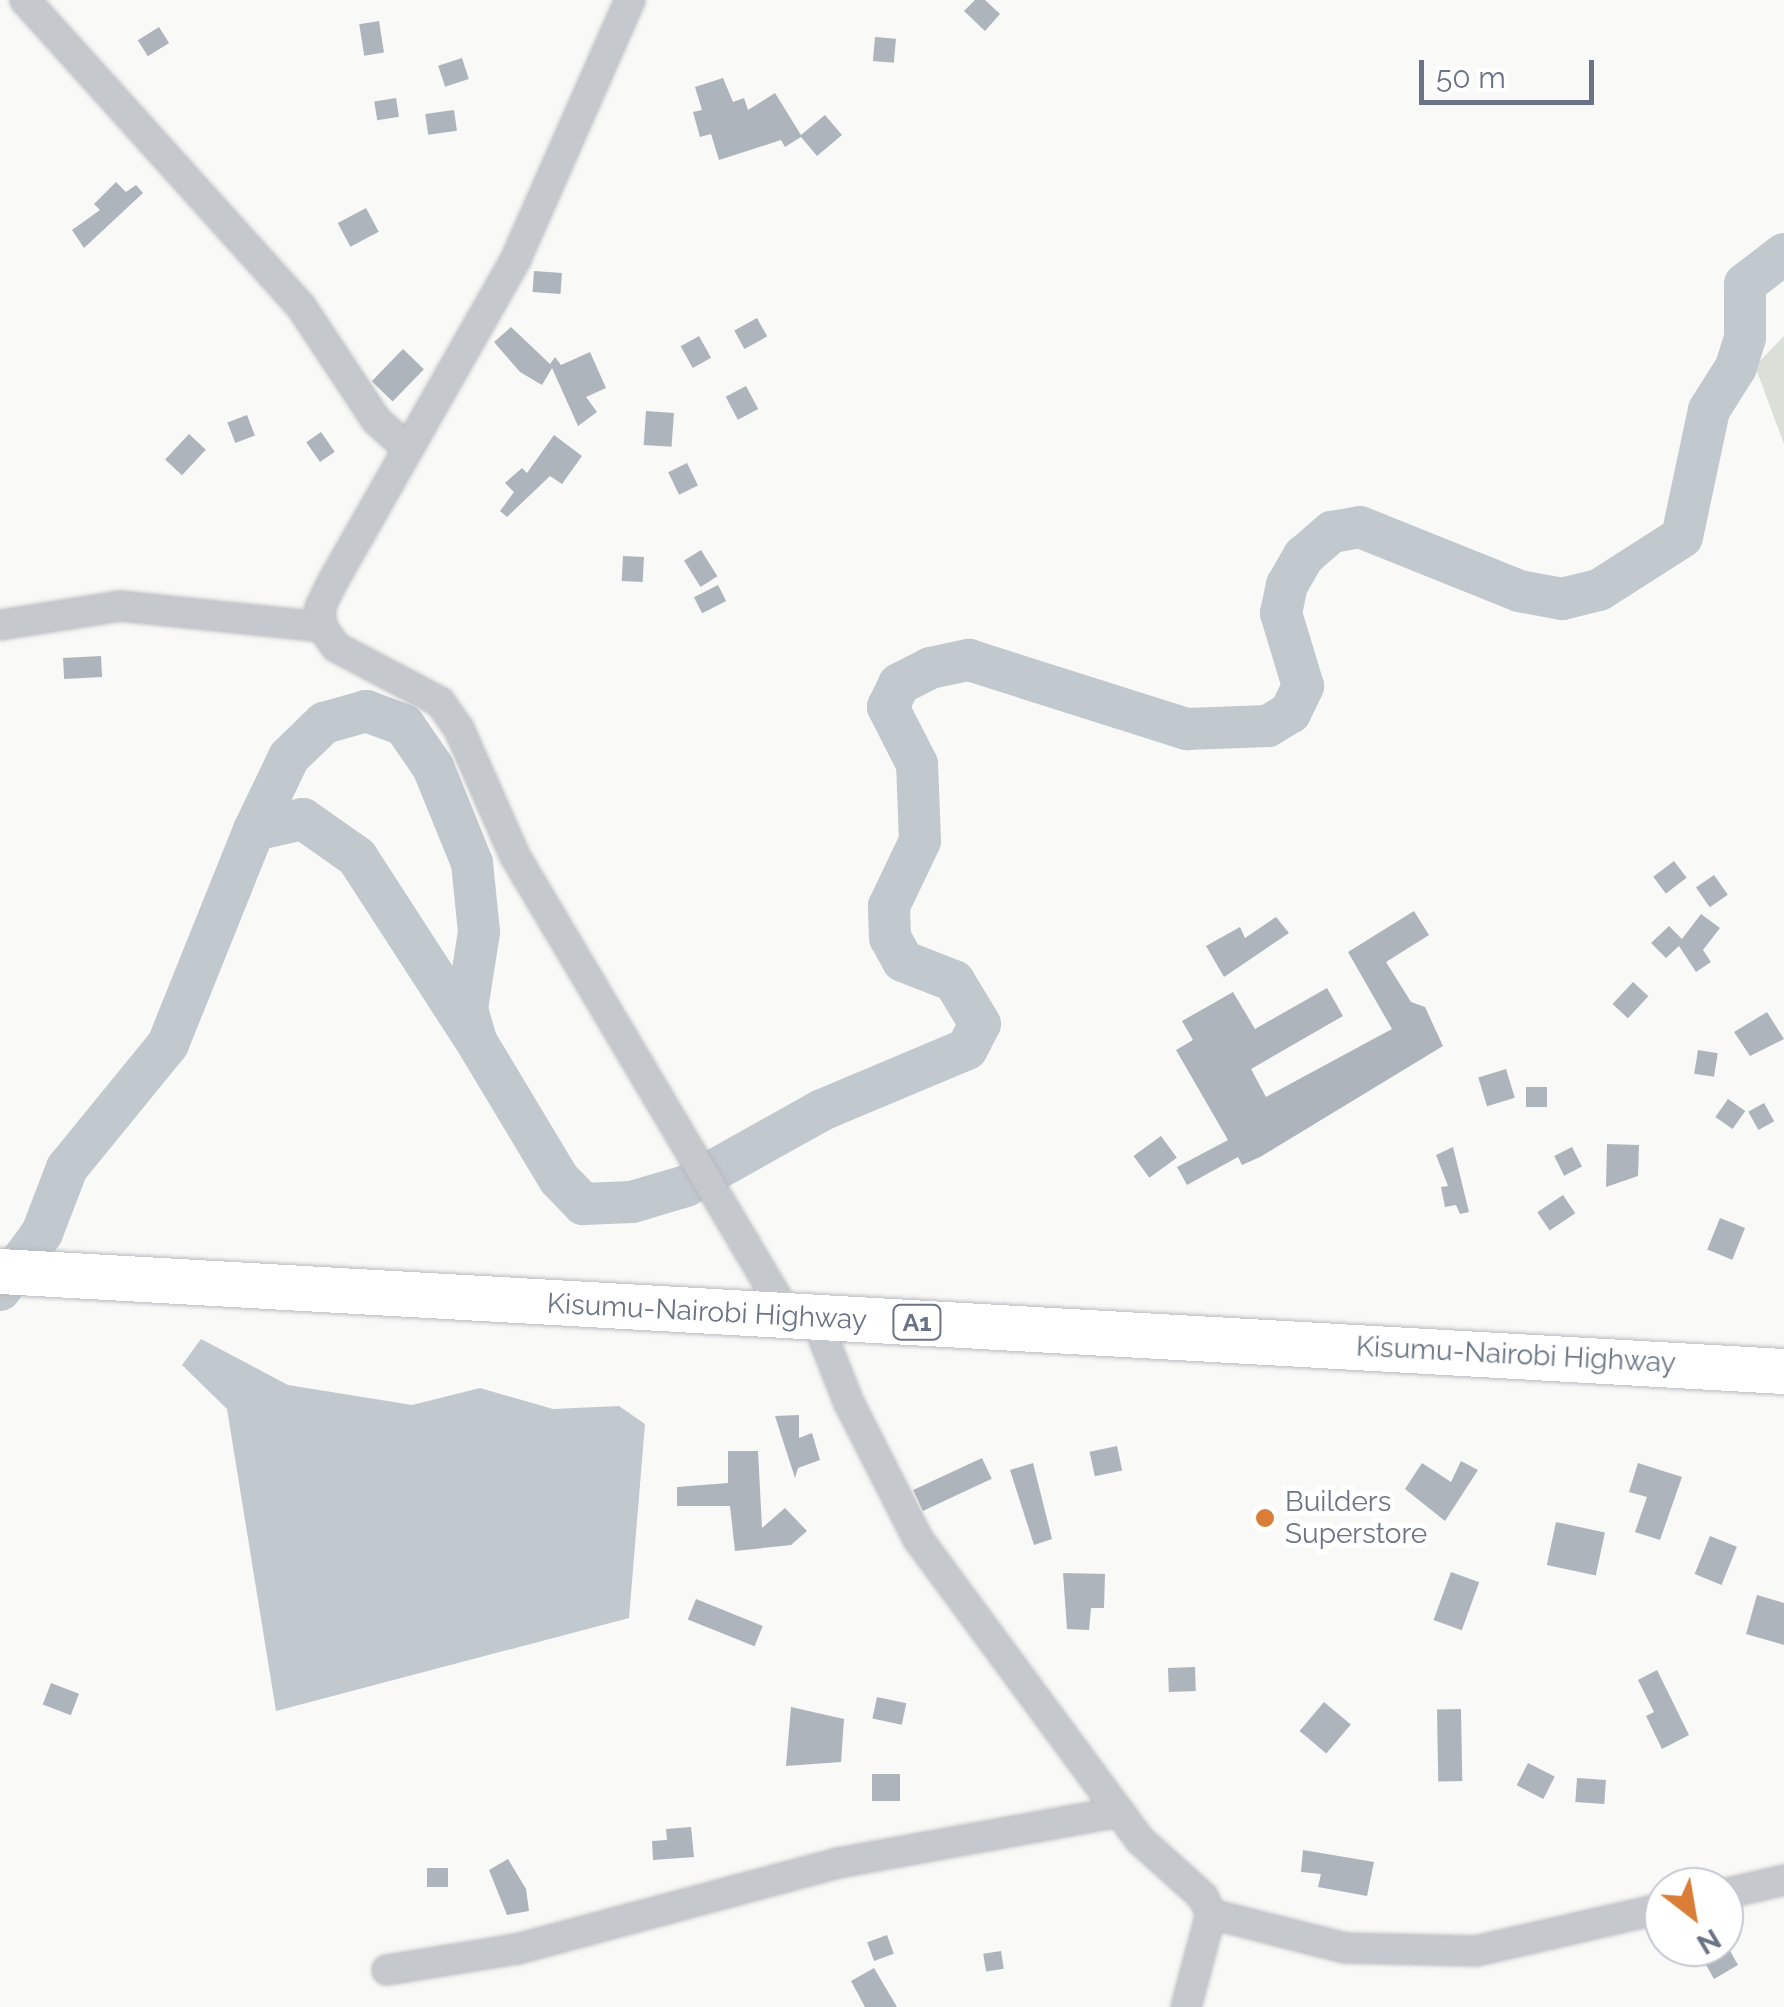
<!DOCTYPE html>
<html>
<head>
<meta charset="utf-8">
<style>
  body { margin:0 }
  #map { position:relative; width:1784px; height:2007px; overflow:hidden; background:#f9f9f7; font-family:Raleway,sans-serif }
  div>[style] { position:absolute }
  .green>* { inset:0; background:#dae0d8 }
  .water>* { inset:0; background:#c1c8ce }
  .river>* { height:42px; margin:-21px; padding:0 21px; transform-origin:21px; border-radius:21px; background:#c1c8ce }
  .building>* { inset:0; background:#aeb4bb; transform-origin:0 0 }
  .roads { filter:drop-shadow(0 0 2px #b8babe) drop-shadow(0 0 2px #b8babe) }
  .minor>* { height:28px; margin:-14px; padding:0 14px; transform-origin:14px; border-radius:14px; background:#c5c8cc }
  .trunk>* { height:45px; margin:-22.5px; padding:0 22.5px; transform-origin:22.5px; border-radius:22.5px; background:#fff }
  .dots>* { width:28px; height:28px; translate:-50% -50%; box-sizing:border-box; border:5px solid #fff; border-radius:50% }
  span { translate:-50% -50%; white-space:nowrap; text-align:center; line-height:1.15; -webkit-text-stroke:10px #fff; paint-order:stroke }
  .shield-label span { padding:2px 8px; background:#fff; border:2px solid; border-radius:8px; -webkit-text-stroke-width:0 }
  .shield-label { font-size:25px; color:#6a7486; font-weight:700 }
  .street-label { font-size:28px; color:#6a7486 }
  .poi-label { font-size:28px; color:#6a7486 }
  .left { translate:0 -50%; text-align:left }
  .north { position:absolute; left:1644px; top:1867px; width:100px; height:100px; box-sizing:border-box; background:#fff; border:2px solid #c3c7cf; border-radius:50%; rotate:149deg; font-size:28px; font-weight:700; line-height:40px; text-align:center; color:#6a7486 }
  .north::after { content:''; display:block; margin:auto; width:35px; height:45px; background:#da7d36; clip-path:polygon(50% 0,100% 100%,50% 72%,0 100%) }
  .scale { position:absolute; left:1419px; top:60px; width:175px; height:45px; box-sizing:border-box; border:5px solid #6a7486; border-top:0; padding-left:12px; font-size:30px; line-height:35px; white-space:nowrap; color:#6a7486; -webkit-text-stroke:8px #fff; paint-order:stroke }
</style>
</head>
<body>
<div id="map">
  <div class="green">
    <i style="clip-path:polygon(1784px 336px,1784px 444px,1755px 366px)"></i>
  </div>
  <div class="water">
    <i style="clip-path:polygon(201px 1339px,288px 1385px,412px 1405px,480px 1388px,553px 1409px,619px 1406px,645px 1424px,629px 1618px,276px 1711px,227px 1409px,182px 1365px)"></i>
  </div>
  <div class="river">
    <i style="left:254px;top:830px;width:50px;rotate:-12.7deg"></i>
    <i style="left:303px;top:819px;width:66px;rotate:35.1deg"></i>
    <i style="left:357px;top:857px;width:213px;rotate:57.1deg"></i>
    <i style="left:0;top:1290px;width:71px;rotate:-53.6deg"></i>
    <i style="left:42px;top:1233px;width:70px;rotate:-69deg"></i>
    <i style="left:67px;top:1168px;width:160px;rotate:-50.8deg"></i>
    <i style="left:168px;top:1044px;width:231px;rotate:-68.1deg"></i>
    <i style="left:254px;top:830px;width:81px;rotate:-64.4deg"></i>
    <i style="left:289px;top:757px;width:49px;rotate:-44.2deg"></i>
    <i style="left:324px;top:723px;width:44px;rotate:-15.9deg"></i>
    <i style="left:366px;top:711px;width:40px;rotate:20.2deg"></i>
    <i style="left:404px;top:725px;width:51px;rotate:55.4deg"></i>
    <i style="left:433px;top:767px;width:104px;rotate:67.9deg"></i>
    <i style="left:472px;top:863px;width:69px;rotate:84.2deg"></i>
    <i style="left:479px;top:932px;width:78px;rotate:98.9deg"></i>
    <i style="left:467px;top:1009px;width:33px;rotate:74deg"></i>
    <i style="left:476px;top:1041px;width:161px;rotate:59deg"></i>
    <i style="left:559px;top:1179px;width:35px;rotate:46deg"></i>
    <i style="left:583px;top:1204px;width:49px;rotate:-2.3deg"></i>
    <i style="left:632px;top:1202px;width:56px;rotate:-16.5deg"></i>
    <i style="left:686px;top:1186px;width:156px;rotate:-29.2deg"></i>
    <i style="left:822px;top:1110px;width:157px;rotate:-22.8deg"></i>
    <i style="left:967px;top:1049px;width:28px;rotate:-63deg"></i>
    <i style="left:980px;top:1024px;width:50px;rotate:-121.2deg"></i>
    <i style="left:954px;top:981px;width:55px;rotate:-158.6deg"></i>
    <i style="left:903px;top:961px;width:26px;rotate:-119deg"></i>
    <i style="left:890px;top:938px;width:32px;rotate:-92deg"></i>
    <i style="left:889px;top:906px;width:72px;rotate:-64.5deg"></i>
    <i style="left:920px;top:841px;width:77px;rotate:-92.2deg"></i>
    <i style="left:917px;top:764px;width:64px;rotate:-117deg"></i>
    <i style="left:888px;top:707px;width:25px;rotate:-64deg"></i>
    <i style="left:899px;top:684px;width:35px;rotate:-27deg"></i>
    <i style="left:930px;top:668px;width:40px;rotate:-12deg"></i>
    <i style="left:969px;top:660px;width:229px;rotate:17.6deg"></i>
    <i style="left:1187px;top:729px;width:81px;rotate:-2.1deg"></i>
    <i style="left:1268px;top:726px;width:26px;rotate:-31deg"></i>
    <i style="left:1290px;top:713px;width:30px;rotate:-64deg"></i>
    <i style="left:1303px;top:686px;width:76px;rotate:-106.8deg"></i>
    <i style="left:1281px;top:613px;width:29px;rotate:-78deg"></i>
    <i style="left:1287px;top:585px;width:34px;rotate:-60deg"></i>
    <i style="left:1304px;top:556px;width:37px;rotate:-41deg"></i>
    <i style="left:1332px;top:532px;width:28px;rotate:-10deg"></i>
    <i style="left:1360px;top:527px;width:171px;rotate:21.9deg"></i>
    <i style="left:1519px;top:591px;width:44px;rotate:10.5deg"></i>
    <i style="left:1562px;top:599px;width:38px;rotate:-14deg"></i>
    <i style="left:1599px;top:590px;width:98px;rotate:-32.6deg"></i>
    <i style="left:1682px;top:537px;width:130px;rotate:-78deg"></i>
    <i style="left:1709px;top:410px;width:51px;rotate:-57.9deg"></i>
    <i style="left:1736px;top:367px;width:30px;rotate:-73deg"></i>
    <i style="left:1745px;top:338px;width:54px;rotate:-90deg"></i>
    <i style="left:1745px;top:284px;width:49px;rotate:-37.6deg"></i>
  </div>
  <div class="building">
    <i style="clip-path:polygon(975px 0,985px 0,1000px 14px,985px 31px,964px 11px)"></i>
    <i style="left:379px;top:21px;width:32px;height:20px;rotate:81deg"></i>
    <i style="left:159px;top:27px;width:19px;height:25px;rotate:58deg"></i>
    <i style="left:875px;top:37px;width:21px;height:24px;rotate:5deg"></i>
    <i style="left:462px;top:58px;width:22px;height:25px;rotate:72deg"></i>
    <i style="clip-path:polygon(723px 78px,733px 102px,744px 98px,748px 110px,775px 93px,801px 135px,825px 115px,842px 135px,817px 156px,801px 137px,785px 147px,781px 140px,719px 160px,711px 134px,700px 137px,693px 112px,702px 110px,695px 87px)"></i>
    <i style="left:396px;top:98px;width:19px;height:22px;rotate:81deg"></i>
    <i style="left:454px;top:110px;width:21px;height:29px;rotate:82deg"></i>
    <i style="clip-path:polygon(116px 182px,126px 192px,136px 185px,143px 193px,84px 248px,72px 230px,100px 210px,94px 204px)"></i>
    <i style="left:366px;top:208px;width:27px;height:32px;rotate:62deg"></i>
    <i style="left:534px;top:271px;width:28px;height:21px;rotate:4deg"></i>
    <i style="left:757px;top:318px;width:21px;height:26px;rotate:61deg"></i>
    <i style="clip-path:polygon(511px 327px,550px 364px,555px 357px,561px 365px,590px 352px,606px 388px,586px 397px,597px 412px,578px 426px,552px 368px,542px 385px,520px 372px,494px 342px)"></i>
    <i style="left:699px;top:336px;width:25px;height:21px;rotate:61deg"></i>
    <i style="left:403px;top:349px;width:29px;height:45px;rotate:44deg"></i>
    <i style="left:746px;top:386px;width:26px;height:23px;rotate:62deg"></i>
    <i style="left:646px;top:411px;width:28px;height:34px;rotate:4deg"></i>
    <i style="left:247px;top:415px;width:22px;height:21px;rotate:69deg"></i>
    <i style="left:321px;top:432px;width:24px;height:18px;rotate:55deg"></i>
    <i style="left:189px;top:434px;width:23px;height:35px;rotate:43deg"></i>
    <i style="clip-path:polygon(554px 435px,582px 456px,562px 484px,550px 476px,507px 517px,500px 511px,514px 492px,505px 483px,522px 468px,527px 473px)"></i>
    <i style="left:687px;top:463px;width:25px;height:21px;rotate:64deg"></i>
    <i style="left:701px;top:550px;width:31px;height:20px;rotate:58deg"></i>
    <i style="left:623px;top:556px;width:21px;height:25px;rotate:3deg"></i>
    <i style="left:718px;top:585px;width:18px;height:27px;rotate:63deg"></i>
    <i style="left:101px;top:656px;width:21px;height:38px;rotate:87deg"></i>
    <i style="left:1674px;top:861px;width:21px;height:26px;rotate:53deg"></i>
    <i style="left:1714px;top:875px;width:24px;height:22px;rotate:55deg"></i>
    <i style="clip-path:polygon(1414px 911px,1429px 935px,1386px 962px,1411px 1002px,1425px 1007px,1443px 1046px,1260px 1157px,1242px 1165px,1238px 1157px,1187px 1185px,1177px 1167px,1228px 1140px,1176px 1050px,1193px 1040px,1182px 1021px,1233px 992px,1255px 1029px,1327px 988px,1343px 1016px,1251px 1069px,1266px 1097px,1392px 1029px,1348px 952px)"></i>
    <i style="clip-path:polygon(1701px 914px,1720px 928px,1703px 950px,1711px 962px,1696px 972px,1679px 946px,1666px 958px,1651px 943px,1669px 926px,1682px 939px)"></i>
    <i style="clip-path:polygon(1276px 917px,1289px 933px,1224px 977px,1206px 946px,1240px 927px,1245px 938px)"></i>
    <i style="left:1633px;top:982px;width:21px;height:30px;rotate:43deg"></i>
    <i style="clip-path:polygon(1767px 1012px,1784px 1039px,1750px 1056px,1734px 1032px)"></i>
    <i style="left:1698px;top:1050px;width:20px;height:24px;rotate:9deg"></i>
    <i style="left:1506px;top:1069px;width:30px;height:29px;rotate:73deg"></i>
    <i style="left:1526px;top:1087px;width:21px;height:20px"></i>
    <i style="left:1728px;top:1099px;width:21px;height:22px;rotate:35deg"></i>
    <i style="left:1764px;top:1103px;width:21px;height:18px;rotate:61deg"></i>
    <i style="left:1161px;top:1136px;width:27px;height:34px;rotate:54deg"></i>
    <i style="clip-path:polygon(1607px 1144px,1639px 1145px,1638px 1176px,1606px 1187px)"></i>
    <i style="clip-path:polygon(1453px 1147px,1469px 1212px,1460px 1214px,1456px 1205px,1445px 1207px,1441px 1187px,1448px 1186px,1436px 1155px)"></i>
    <i style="left:1572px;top:1147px;width:22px;height:20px;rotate:63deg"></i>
    <i style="left:1563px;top:1195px;width:22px;height:31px;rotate:56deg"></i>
    <i style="left:1720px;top:1218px;width:27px;height:34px;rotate:22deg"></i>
    <i style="clip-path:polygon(799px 1415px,799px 1438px,812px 1433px,820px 1460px,798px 1468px,795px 1478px,775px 1416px)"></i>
    <i style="left:1117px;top:1446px;width:25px;height:28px;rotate:78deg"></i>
    <i style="clip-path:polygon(728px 1451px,758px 1451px,762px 1528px,785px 1508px,807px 1531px,791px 1545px,735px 1551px,730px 1506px,677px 1506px,677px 1487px,728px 1483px)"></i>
    <i style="left:982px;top:1458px;width:23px;height:76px;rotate:65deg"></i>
    <i style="clip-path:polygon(1461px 1461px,1478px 1470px,1445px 1521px,1405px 1489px,1422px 1463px,1451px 1482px)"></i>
    <i style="clip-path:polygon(1033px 1463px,1052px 1539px,1034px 1545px,1010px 1470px)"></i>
    <i style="clip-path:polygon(1638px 1463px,1682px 1477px,1660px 1540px,1635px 1532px,1647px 1497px,1629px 1492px)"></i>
    <i style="left:1556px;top:1522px;width:50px;height:44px;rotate:12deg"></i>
    <i style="left:1710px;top:1536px;width:29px;height:41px;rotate:22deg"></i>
    <i style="left:1451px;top:1572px;width:30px;height:51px;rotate:20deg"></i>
    <i style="clip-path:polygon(1063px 1573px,1105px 1574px,1104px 1608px,1091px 1608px,1089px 1630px,1067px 1629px)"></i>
    <i style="clip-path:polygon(1757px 1595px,1784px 1603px,1784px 1645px,1746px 1634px)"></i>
    <i style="left:696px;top:1599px;width:72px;height:22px;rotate:22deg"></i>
    <i style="left:1195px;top:1667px;width:24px;height:27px;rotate:88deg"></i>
    <i style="clip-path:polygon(1657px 1670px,1689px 1735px,1662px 1749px,1646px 1716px,1654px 1712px,1638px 1680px)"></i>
    <i style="left:51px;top:1683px;width:30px;height:23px;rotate:21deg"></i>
    <i style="left:877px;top:1697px;width:30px;height:22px;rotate:12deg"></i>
    <i style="left:1324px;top:1702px;width:35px;height:38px;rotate:40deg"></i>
    <i style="clip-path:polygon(791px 1707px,844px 1719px,841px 1762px,786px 1766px)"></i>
    <i style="left:1461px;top:1709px;width:72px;height:24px;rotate:89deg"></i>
    <i style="left:1528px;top:1763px;width:30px;height:25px;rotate:27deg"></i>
    <i style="left:872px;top:1774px;width:28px;height:27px"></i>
    <i style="left:1577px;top:1778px;width:29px;height:24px;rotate:4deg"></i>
    <i style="clip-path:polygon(691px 1827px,694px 1857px,653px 1860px,652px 1841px,667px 1840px,666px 1829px)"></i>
    <i style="clip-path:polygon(1303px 1850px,1374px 1862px,1367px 1896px,1318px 1887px,1321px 1874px,1301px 1872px)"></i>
    <i style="clip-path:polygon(508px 1859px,526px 1889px,529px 1911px,507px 1915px,489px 1870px)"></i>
    <i style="left:427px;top:1868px;width:21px;height:19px"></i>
    <i style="left:887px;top:1935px;width:20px;height:21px;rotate:70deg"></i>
    <i style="clip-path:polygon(1696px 1947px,1728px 1947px,1738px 1965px,1714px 1979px)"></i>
    <i style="left:1001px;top:1951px;width:18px;height:18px;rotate:81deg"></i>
    <i style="clip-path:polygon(874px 1968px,897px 2007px,865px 2007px,851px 1981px)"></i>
  </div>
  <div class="roads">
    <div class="minor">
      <i style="left:25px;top:0;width:411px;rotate:48deg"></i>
      <i style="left:300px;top:305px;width:138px;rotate:56.5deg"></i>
      <i style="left:376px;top:420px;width:38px;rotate:42deg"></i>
      <i style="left:630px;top:0;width:283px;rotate:113.8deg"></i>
      <i style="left:516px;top:259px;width:370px;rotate:119.6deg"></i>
      <i style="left:333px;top:581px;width:30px;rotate:116deg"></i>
      <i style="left:320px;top:608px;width:19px;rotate:84deg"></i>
      <i style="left:322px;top:627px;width:24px;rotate:55deg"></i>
      <i style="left:336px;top:647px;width:118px;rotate:27.9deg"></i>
      <i style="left:440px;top:702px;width:33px;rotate:55deg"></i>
      <i style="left:459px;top:729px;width:139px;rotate:66.2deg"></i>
      <i style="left:515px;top:856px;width:537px;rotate:59.33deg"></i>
      <i style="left:0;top:625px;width:121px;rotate:-9deg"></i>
      <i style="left:120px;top:606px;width:203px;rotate:5.9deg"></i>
      <i style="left:816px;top:1319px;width:90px;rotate:68.6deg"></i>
      <i style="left:849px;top:1403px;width:153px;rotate:63.1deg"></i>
      <i style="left:918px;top:1539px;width:374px;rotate:53.6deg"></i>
      <i style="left:1140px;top:1840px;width:85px;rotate:42.1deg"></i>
      <i style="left:1203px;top:1897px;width:19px;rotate:65deg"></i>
      <i style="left:1211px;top:1914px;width:138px;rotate:14.2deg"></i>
      <i style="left:1345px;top:1948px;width:131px;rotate:1.3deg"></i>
      <i style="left:1476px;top:1951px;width:193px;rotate:-12.9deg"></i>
      <i style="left:1724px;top:1894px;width:62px;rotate:-13.1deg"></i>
      <i style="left:387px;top:1970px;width:132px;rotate:-9.2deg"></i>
      <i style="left:517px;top:1949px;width:332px;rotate:-15deg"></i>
      <i style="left:838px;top:1863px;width:286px;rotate:-10.3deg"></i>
      <i style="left:1186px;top:2007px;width:96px;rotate:-75deg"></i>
    </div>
    <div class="trunk">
      <i style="left:0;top:1271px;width:1787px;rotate:3.21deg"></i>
    </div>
  </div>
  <div class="dots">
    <i style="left:1265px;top:1518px;background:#da7d36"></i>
  </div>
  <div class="shield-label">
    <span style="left:917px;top:1322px">A1</span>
  </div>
  <div class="street-label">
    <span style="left:707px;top:1312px;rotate:3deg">Kisumu-Nairobi Highway</span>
    <span style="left:1516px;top:1355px;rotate:3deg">Kisumu-Nairobi Highway</span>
  </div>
  <div class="poi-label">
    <span class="left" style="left:1285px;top:1518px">Builders<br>Superstore</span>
  </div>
  <div class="north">N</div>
  <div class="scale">50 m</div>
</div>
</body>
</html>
